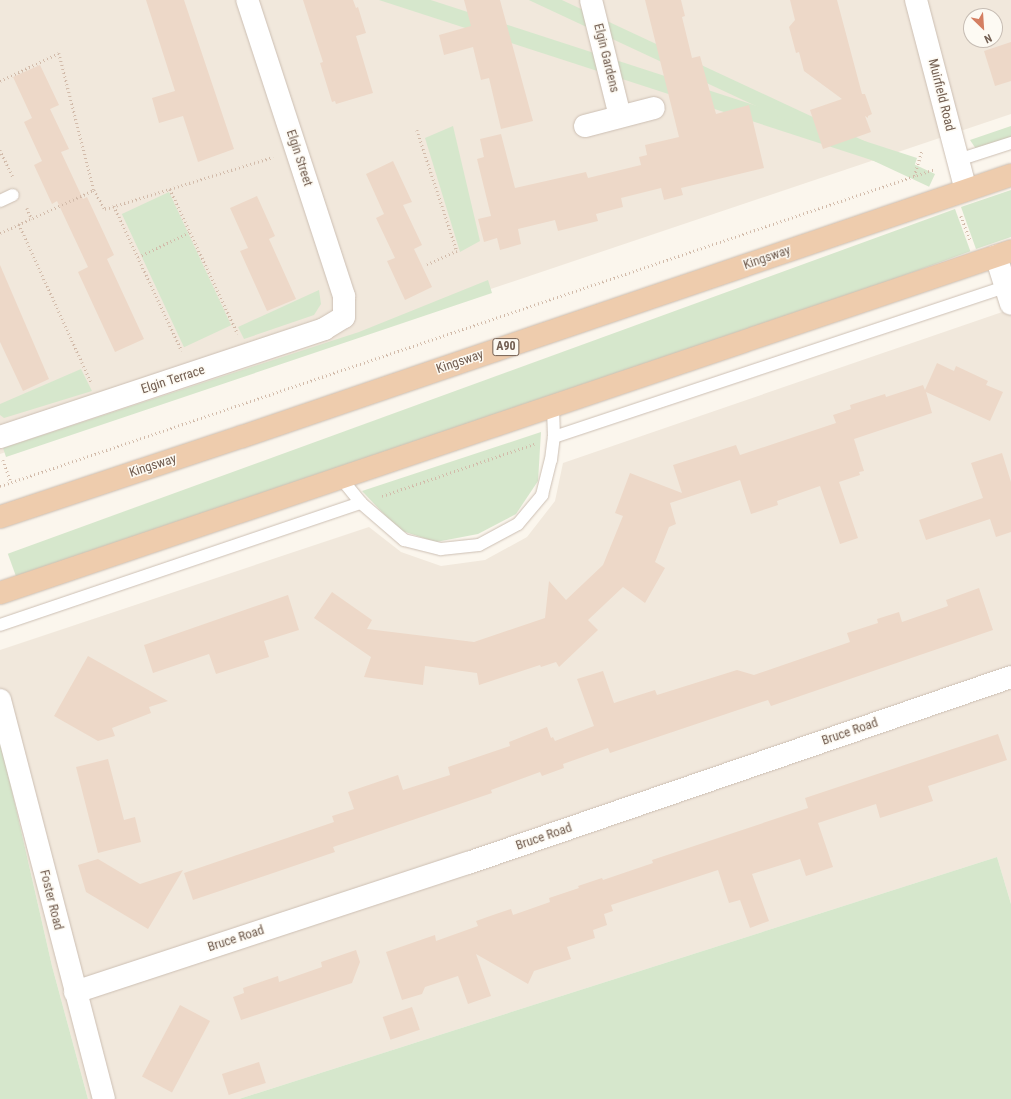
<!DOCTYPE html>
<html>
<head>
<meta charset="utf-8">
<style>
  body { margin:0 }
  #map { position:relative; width:1011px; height:1099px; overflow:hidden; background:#fbf6ed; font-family:"Roboto Condensed",sans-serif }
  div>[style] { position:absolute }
  .residential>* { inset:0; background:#f1e8dc }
  .green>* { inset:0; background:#d6e7cc; transform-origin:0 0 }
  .building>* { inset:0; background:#edd8c8; transform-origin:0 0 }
  .path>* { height:2.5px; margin-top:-1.25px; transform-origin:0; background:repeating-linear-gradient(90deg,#d2bbaa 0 1px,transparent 0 4px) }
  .roads { filter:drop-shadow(0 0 1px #ccbfb3) drop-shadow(0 0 1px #ccbfb3) }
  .service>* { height:12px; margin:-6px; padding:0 6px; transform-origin:6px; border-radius:6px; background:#fff }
  .minor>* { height:22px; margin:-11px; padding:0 11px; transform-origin:11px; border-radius:11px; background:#fff }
  .trunk>* { height:22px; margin:-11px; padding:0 11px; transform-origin:11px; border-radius:11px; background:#eeccad }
  span { translate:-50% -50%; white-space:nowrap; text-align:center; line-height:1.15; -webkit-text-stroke:3px #fdfaf3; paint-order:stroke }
  .shield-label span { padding:1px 3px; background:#fdfaf3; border:1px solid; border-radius:3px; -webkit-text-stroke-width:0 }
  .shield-label { font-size:12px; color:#735f52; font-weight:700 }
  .street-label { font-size:13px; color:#735f52 }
  .north { position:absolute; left:963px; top:8px; width:40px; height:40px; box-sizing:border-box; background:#fdfaf3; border:1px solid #c6bcb3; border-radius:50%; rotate:155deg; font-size:11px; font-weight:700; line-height:16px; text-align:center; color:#735f52 }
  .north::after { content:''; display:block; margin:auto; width:14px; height:18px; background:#d47f62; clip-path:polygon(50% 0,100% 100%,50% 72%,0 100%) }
</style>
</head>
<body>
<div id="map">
  <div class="residential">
    <i style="clip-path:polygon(evenodd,0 0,1011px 0,1011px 114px,0 454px,0 0,971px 16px,995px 16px,995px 40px,971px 40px,971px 16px)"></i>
    <i style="clip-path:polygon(1011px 309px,1011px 904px,997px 857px,239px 1099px,88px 1099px,52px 966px,0 738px,0 650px,369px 527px,401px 552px,441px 566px,485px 560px,527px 537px,555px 501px,563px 463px)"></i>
  </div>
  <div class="green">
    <i style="clip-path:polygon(453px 126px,480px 241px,460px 252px,425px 138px)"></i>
    <i style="clip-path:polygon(1011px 126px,1011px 137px,976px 149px,970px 140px)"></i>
    <i style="left:917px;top:158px;width:16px;height:959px;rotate:108deg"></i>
    <i style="left:935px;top:174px;width:14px;height:987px;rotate:115deg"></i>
    <i style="clip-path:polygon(1011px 190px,1011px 237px,976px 249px,961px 207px)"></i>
    <i style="left:169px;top:192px;width:147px;height:52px;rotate:65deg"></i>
    <i style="left:955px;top:209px;width:45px;height:1008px;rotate:70deg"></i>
    <i style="clip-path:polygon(488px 280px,492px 293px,6px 457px,3px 448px,359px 332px)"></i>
    <i style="clip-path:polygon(319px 290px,321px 304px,314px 315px,244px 339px,238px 327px)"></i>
    <i style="clip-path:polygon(81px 369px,92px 391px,4px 418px,0 415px,0 404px)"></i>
    <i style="clip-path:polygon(541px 432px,538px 481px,516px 514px,478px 534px,436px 542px,399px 530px,362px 491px)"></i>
    <i style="clip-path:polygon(0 738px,52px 966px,88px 1099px,0 1099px)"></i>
    <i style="clip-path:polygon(997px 857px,1011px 904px,1011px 1099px,239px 1099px)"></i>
  </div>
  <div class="building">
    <i style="clip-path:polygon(146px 0,184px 0,234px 149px,198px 162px,183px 116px,159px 123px,152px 98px,175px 91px)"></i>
    <i style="clip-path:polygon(303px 0,353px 0,356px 8px,358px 7px,366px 33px,356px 36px,373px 93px,336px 104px,335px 101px,332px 102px,320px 63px,323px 62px)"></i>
    <i style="clip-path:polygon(464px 0,500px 0,533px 121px,501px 129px,489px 78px,481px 80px,473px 47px,444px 55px,439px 35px,471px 26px)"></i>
    <i style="clip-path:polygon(645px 0,681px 0,685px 16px,682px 17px,692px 58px,700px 56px,716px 114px,749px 105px,764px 168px,681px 188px,683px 195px,664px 200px,661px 188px,621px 198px,623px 207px,596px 214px,598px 221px,558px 231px,555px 220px,518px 229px,521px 244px,500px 250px,497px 238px,484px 242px,478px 219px,491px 216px,477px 159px,484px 157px,480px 139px,501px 134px,515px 188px,586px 172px,588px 178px,641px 165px,639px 157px,647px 155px,645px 145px,679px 137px)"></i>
    <i style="clip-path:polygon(790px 0,837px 0,862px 94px,865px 94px,872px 114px,868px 116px,868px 118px,865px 116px,871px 132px,823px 149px,810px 110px,842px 99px,804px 71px,799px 52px,796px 53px,789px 27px,795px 20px)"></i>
    <i style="clip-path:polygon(1011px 42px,1011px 81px,995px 86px,984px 51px)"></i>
    <i style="clip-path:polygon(40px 65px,59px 105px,50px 109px,69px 149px,61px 152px,83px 199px,87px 197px,114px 255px,107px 259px,144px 339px,115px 352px,78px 272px,88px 267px,57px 201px,52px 204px,34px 165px,42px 161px,24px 122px,32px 118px,13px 77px)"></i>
    <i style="clip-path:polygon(393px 161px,412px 202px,403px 205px,422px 245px,414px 249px,432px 287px,405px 300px,387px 261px,395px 258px,376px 218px,384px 214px,366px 174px)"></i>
    <i style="clip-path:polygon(257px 196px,275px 236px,269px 239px,296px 299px,267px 311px,240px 251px,248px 248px,230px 208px)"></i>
    <i style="clip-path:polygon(0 265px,49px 379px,23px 391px,0 342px)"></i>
    <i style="clip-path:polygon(937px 363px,954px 371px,956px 366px,988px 381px,986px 385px,1003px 392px,990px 421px,926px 392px,932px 413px,854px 439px,864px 471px,859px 472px,860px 475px,839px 482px,858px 538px,840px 544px,820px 486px,777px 501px,778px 505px,751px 514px,740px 480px,670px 503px,676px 524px,669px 527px,655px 562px,665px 568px,645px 603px,623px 587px,588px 620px,598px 630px,559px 667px,556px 662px,541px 667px,540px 665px,479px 685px,477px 673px,425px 666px,423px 685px,364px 677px,371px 657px,314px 618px,332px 592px,372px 620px,367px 629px,474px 642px,545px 618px,549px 581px,566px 600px,603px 565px,623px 516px,615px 513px,630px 473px,682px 493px,673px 465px,736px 445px,740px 455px,836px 423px,833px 415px,851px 409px,850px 405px,885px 394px,886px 397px,923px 385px,925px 390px)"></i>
    <i style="clip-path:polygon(1002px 453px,1011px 482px,1011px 532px,996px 537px,990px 519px,926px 540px,919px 520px,983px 498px,971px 463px)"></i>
    <i style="clip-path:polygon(979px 588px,993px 630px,771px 706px,768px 700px,610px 753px,608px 748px,563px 764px,564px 768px,542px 776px,540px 772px,491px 790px,492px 793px,333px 847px,335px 852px,193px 900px,184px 873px,334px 822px,332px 816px,354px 809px,348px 792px,398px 775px,403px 790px,450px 775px,448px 767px,510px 746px,509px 742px,547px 727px,551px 738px,553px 737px,555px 741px,594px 726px,577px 679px,603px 671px,614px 703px,655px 690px,657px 695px,737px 670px,754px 675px,850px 642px,847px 633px,878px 623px,877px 619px,899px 612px,902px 622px,948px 606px,946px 600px)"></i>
    <i style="clip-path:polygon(288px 595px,299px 630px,264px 641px,269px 657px,216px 674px,209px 654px,153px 673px,144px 645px)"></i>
    <i style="clip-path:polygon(88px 656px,168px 701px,149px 707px,151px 713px,112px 728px,115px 736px,98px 741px,54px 716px)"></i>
    <i style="clip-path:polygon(998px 734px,1007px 760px,928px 786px,933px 801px,880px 818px,876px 804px,818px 823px,833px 867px,806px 876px,800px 859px,752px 874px,769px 921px,750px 928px,740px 900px,729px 903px,718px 870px,611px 905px,613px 911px,604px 914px,607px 925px,593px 930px,595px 938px,567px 947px,571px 959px,534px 971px,528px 984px,476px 954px,491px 996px,468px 1004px,458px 976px,425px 987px,422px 994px,402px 1000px,386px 952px,435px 935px,436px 941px,478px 926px,476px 921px,493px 915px,511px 909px,513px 915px,550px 902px,549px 898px,579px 888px,578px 886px,602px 878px,603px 880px,653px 863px,652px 860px,808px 808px,805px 798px)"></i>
    <i style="clip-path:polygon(108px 759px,124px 820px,135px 817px,141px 842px,98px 853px,76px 767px)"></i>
    <i style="clip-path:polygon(98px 859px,140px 884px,183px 870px,148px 929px,86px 892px,78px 865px)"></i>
    <i style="clip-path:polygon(356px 950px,360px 962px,352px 983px,241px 1020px,233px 997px,244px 993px,243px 988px,278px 976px,279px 982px,322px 967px,321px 962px)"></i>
    <i style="left:180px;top:1005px;width:34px;height:81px;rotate:28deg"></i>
    <i style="left:412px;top:1007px;width:24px;height:31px;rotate:71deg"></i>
    <i style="left:259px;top:1062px;width:22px;height:39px;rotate:72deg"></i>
  </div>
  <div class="path">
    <i style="left:0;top:81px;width:65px;rotate:-25.4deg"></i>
    <i style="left:59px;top:53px;width:141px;rotate:75.7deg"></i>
    <i style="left:417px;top:130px;width:127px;rotate:71.7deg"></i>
    <i style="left:457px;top:251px;width:33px;rotate:155deg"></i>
    <i style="left:0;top:150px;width:30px;rotate:64deg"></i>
    <i style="left:914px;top:176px;width:27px;rotate:-73deg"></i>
    <i style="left:170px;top:189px;width:160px;rotate:64.9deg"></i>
    <i style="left:114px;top:206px;width:160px;rotate:64.9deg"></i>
    <i style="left:27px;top:208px;width:12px;rotate:66deg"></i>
    <i style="left:961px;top:216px;width:25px;rotate:69deg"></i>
    <i style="left:19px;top:224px;width:174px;rotate:65.5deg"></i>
    <i style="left:0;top:233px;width:103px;rotate:-24.6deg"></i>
    <i style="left:94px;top:190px;width:22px;rotate:60deg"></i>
    <i style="left:105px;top:209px;width:176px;rotate:-17.2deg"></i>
    <i style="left:138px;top:257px;width:58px;rotate:-25.7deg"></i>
    <i style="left:3px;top:460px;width:23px;rotate:70deg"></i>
    <i style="left:0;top:486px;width:987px;rotate:-18.73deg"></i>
    <i style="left:382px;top:496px;width:161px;rotate:-18.9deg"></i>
  </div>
  <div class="roads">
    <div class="service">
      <i style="left:958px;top:160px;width:56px;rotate:-17.8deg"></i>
      <i style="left:0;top:201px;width:14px;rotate:-25deg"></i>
      <i style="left:554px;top:437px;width:481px;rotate:-18.4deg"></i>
      <i style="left:340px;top:477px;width:33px;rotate:51deg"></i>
      <i style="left:361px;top:503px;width:57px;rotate:40.7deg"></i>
      <i style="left:404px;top:540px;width:38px;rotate:14deg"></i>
      <i style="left:441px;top:549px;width:38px;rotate:-6deg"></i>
      <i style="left:479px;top:545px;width:44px;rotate:-28.3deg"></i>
      <i style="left:518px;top:524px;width:38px;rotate:-50deg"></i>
      <i style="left:542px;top:495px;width:36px;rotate:-76deg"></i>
      <i style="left:551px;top:460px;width:23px;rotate:-83deg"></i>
      <i style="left:554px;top:437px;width:31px;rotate:-92deg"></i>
      <i style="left:0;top:625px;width:381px;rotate:-18.7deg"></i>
    </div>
    <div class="minor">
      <i style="left:591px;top:0;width:120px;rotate:76deg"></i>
      <i style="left:916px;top:0;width:196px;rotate:75.3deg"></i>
      <i style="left:585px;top:126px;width:71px;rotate:-14.6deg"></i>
      <i style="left:996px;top:256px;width:50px;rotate:72.6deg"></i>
      <i style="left:0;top:437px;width:342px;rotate:-18.4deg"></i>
      <i style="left:324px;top:329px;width:23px;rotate:-31deg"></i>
      <i style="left:344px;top:317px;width:21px;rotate:-90deg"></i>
      <i style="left:344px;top:296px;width:311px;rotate:-108.1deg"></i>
      <i style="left:0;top:700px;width:412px;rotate:75.4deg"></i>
      <i style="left:75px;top:992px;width:414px;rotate:-18.2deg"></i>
      <i style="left:468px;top:863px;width:574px;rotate:-18.91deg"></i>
    </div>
    <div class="trunk">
      <i style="left:0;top:517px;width:254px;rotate:-18.4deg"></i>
      <i style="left:241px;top:437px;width:813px;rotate:-18.79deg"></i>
      <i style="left:0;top:593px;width:1067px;rotate:-18.69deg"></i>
    </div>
  </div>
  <div class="shield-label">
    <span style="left:506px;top:347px">A90</span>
  </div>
  <div class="street-label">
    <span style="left:606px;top:58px;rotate:76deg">Elgin Gardens</span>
    <span style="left:941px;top:95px;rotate:76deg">Muirfield Road</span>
    <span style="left:299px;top:158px;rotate:72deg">Elgin Street</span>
    <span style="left:767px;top:258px;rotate:-19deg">Kingsway</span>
    <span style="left:460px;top:362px;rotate:-19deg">Kingsway</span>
    <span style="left:173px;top:380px;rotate:-18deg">Elgin Terrace</span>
    <span style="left:153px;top:466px;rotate:-18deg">Kingsway</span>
    <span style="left:850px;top:732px;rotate:-19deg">Bruce Road</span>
    <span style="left:544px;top:837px;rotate:-19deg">Bruce Road</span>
    <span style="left:51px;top:900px;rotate:76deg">Foster Road</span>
    <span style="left:236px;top:939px;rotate:-18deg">Bruce Road</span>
  </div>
  <div class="north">N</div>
</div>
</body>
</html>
